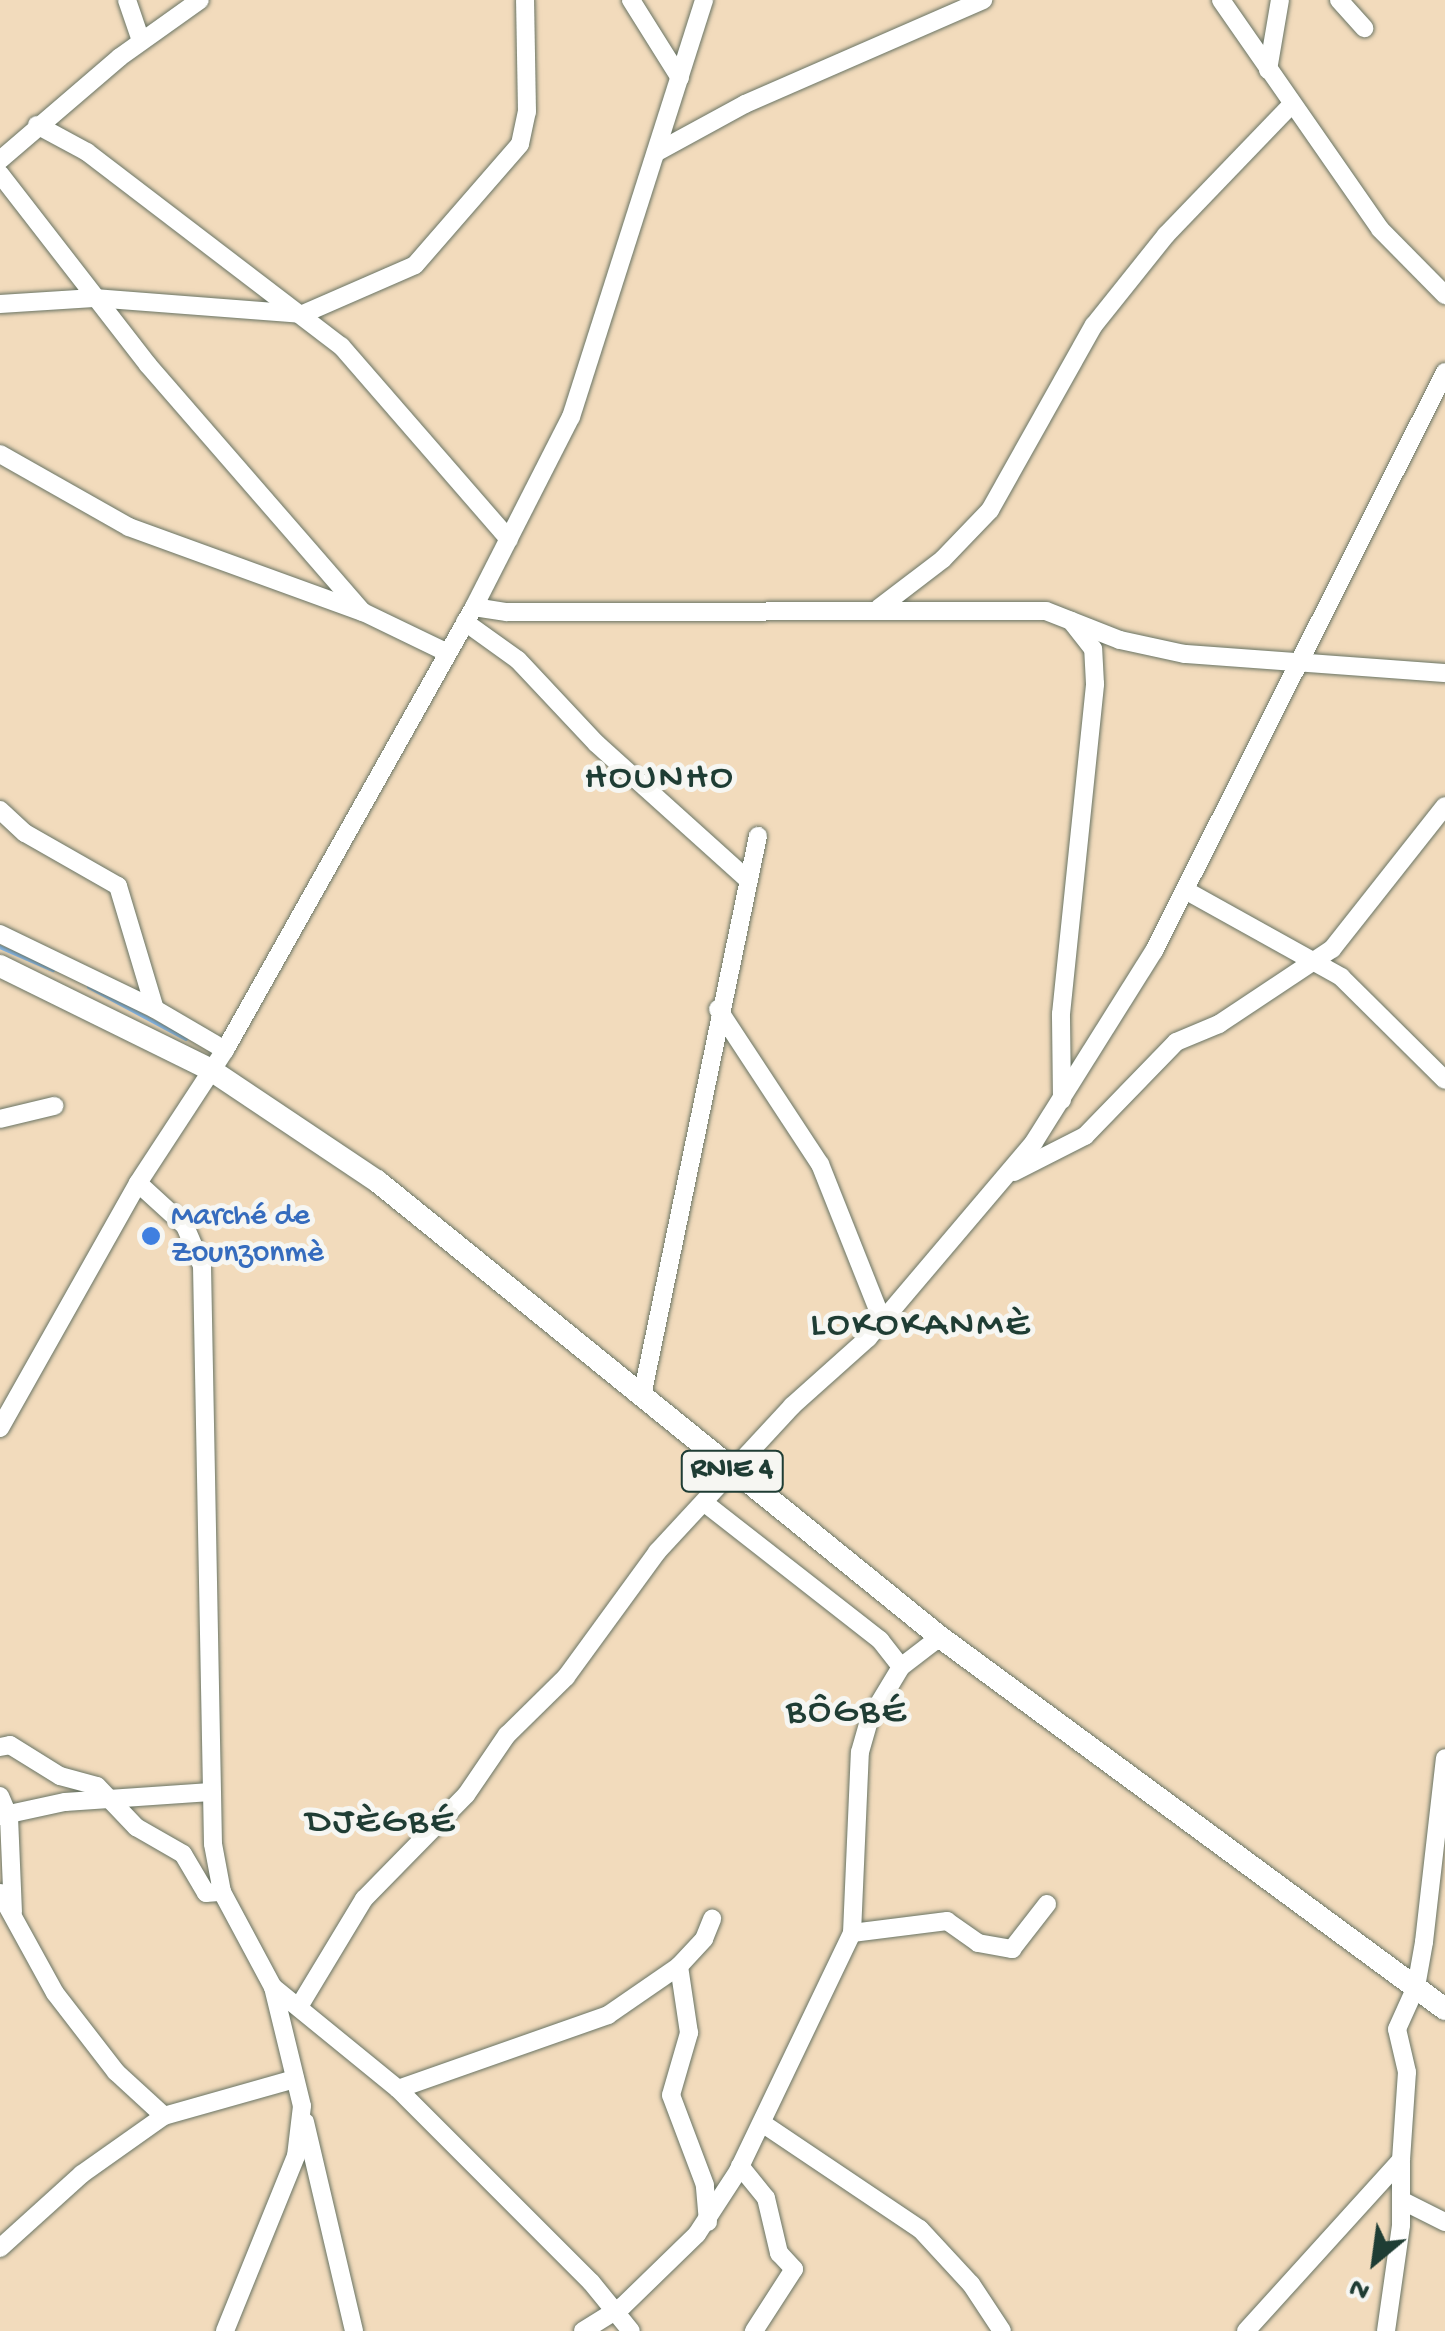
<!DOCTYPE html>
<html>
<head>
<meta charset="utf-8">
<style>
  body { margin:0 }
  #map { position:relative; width:1445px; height:2331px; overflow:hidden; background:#f2dbbc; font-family:"Gochi Hand",sans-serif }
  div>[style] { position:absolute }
  .stream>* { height:4px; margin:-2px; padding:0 2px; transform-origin:2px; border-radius:2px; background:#83b9f2 }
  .roads { filter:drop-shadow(0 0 2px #697464) drop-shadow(0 0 2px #697464) }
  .minor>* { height:18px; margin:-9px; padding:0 9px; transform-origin:9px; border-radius:9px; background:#fff }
  .major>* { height:22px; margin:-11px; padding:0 11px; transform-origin:11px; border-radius:11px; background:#fff }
  .dots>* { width:28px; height:28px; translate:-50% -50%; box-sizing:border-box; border:5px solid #f6f6f2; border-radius:50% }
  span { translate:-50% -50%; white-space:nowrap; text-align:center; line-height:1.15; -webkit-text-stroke:10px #f6f6f2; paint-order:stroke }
  .shield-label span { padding:2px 8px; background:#f6f6f2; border:2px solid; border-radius:8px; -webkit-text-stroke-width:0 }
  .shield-label { font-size:30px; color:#1f3d34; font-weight:700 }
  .shop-label { font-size:32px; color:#366cbe }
  .left { translate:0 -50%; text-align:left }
  .quarter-label { font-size:38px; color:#1f3d34; letter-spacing:2.5px }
  .north { position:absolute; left:1325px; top:2211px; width:100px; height:100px; -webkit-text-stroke:8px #f6f6f2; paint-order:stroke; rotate:209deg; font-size:28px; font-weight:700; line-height:40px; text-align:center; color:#1f3d34 }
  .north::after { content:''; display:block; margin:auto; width:35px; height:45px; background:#1f3d34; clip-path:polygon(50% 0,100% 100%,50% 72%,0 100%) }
</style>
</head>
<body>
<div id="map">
  <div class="stream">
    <i style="left:0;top:947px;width:58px;rotate:23.5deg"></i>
    <i style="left:89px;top:987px;width:110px;rotate:28.2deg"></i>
  </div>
  <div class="roads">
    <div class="minor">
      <i style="left:127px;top:0;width:43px;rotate:71.1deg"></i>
      <i style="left:631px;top:0;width:92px;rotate:57.9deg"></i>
      <i style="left:1221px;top:0;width:279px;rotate:55.2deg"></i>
      <i style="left:1380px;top:229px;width:93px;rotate:45.4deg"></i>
      <i style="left:1339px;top:0;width:38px;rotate:48deg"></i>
      <i style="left:1268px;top:70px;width:71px;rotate:-80.3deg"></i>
      <i style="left:37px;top:125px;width:57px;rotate:28.4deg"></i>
      <i style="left:87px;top:152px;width:320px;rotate:37.4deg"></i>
      <i style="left:341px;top:346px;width:256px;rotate:49deg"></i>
      <i style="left:657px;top:152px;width:100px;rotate:-28.6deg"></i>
      <i style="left:745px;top:104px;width:260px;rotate:-23.6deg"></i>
      <i style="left:0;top:160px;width:158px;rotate:-40.6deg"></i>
      <i style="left:120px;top:57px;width:98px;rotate:-35.5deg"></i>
      <i style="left:0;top:174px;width:242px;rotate:52.2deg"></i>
      <i style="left:148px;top:365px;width:327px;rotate:49deg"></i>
      <i style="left:0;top:304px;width:94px;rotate:-3.7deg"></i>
      <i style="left:94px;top:298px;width:210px;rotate:4.4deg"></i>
      <i style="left:303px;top:314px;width:122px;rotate:-23.6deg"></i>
      <i style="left:415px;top:265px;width:160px;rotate:-49deg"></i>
      <i style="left:520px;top:144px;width:33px;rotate:-78deg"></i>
      <i style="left:527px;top:112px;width:112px;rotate:-91deg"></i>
      <i style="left:0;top:454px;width:148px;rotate:29.5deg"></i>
      <i style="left:129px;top:527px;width:249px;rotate:20deg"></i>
      <i style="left:363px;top:612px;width:94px;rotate:25.8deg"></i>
      <i style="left:474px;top:607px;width:33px;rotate:9deg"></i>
      <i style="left:507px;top:612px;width:539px;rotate:-0.11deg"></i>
      <i style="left:1046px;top:611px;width:79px;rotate:21.4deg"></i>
      <i style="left:1120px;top:640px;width:66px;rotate:12.2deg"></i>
      <i style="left:1185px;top:654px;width:261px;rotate:4.2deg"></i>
      <i style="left:879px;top:608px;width:81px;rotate:-37.4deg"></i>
      <i style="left:943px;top:559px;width:68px;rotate:-46.2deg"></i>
      <i style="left:990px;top:510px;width:212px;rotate:-60.7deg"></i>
      <i style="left:1094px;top:325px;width:115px;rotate:-51.3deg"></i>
      <i style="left:1166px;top:235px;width:182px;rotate:-46.1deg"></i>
      <i style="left:465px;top:622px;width:65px;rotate:35.6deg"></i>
      <i style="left:518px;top:660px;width:115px;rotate:46.8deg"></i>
      <i style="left:597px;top:744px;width:200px;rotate:42deg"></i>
      <i style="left:0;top:810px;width:34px;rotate:43deg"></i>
      <i style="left:25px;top:833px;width:107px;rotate:29.7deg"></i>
      <i style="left:118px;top:886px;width:128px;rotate:73.3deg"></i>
      <i style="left:1185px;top:890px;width:179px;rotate:29.1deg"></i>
      <i style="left:1341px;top:977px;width:146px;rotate:44.7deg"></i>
      <i style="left:0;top:934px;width:172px;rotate:25.8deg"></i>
      <i style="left:155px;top:1009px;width:81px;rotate:30.4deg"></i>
      <i style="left:718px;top:1009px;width:186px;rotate:56.7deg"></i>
      <i style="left:820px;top:1164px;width:170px;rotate:68.3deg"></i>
      <i style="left:1062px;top:1100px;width:86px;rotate:-90.7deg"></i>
      <i style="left:1061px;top:1014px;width:332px;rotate:-84.1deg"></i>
      <i style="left:1095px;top:684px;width:35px;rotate:-93deg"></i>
      <i style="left:1093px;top:649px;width:36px;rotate:-128deg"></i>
      <i style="left:0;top:1119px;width:56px;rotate:-13.5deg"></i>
      <i style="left:1014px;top:1172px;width:80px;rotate:-26.9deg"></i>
      <i style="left:1085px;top:1136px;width:131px;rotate:-45.9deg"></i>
      <i style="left:1176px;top:1042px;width:47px;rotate:-22.7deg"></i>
      <i style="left:1219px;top:1024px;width:136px;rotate:-33.6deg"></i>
      <i style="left:1332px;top:949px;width:182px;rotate:-51.7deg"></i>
      <i style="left:138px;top:1183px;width:64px;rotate:42.5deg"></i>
      <i style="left:185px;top:1226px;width:43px;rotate:67deg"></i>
      <i style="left:202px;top:1266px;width:578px;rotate:88.91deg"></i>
      <i style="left:213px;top:1844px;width:49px;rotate:79.4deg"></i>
      <i style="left:222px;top:1892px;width:108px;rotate:61.8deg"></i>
      <i style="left:273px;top:1987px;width:122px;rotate:76.3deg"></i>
      <i style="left:302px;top:2106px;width:50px;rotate:96.8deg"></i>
      <i style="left:296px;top:2156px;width:189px;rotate:112.1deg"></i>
      <i style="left:642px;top:1396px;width:572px;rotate:-78.3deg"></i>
      <i style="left:0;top:1428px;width:281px;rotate:-60.6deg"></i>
      <i style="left:138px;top:1183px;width:159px;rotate:-56.8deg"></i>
      <i style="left:225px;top:1050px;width:508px;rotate:-60.66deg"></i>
      <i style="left:474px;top:607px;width:213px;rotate:-63deg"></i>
      <i style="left:571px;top:417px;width:438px;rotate:-72.3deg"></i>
      <i style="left:706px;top:1504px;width:221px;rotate:38deg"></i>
      <i style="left:880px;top:1640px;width:34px;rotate:52deg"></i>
      <i style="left:0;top:1747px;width:10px;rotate:-11deg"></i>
      <i style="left:10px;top:1745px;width:59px;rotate:31.8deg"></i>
      <i style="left:60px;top:1776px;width:38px;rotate:15deg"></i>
      <i style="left:97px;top:1786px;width:57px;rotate:46.4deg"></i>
      <i style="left:136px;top:1827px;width:54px;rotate:29.9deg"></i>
      <i style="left:183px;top:1854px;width:45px;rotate:59.5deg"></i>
      <i style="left:206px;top:1893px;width:16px;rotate:-4deg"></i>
      <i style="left:0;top:1796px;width:23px;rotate:67deg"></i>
      <i style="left:9px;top:1817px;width:95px;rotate:87.6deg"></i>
      <i style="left:0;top:1816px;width:66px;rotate:-12.2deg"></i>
      <i style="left:65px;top:1802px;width:146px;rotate:-3.9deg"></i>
      <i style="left:0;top:1893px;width:114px;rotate:61.2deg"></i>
      <i style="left:55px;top:1993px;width:100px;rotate:52.3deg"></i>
      <i style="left:116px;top:2072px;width:65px;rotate:42.5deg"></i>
      <i style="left:852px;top:1933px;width:96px;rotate:-7.2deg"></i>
      <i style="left:947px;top:1921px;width:38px;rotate:35deg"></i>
      <i style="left:978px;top:1943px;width:35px;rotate:10deg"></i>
      <i style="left:1012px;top:1949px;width:57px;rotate:-52.1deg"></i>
      <i style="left:273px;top:1987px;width:161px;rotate:39.2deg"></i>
      <i style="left:398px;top:2089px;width:273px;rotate:45deg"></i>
      <i style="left:591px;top:2282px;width:63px;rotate:50.8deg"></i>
      <i style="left:300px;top:2005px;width:124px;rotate:-58.9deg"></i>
      <i style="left:364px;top:1899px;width:146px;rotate:-45.6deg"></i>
      <i style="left:466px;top:1795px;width:73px;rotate:-55.7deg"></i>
      <i style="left:507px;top:1735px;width:83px;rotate:-44.5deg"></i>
      <i style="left:566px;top:1677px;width:155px;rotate:-53.9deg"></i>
      <i style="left:657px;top:1552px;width:199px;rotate:-47.2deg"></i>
      <i style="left:792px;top:1406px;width:102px;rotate:-41.8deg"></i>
      <i style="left:868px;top:1338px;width:257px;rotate:-49.7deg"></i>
      <i style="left:1034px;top:1142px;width:226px;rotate:-57.9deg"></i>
      <i style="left:1154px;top:951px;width:648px;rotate:-63.32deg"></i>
      <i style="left:398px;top:2089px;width:223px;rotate:-19.4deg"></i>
      <i style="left:608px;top:2015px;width:86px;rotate:-34.6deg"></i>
      <i style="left:305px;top:2122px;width:215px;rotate:76.8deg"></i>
      <i style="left:762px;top:2123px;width:190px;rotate:33.9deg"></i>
      <i style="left:920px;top:2229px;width:75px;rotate:47.2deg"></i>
      <i style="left:971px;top:2284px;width:56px;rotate:56.6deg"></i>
      <i style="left:740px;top:2166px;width:41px;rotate:50.9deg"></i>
      <i style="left:766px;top:2198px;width:57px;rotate:76.7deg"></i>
      <i style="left:779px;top:2253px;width:22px;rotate:47deg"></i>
      <i style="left:794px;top:2269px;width:74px;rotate:122.8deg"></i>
      <i style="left:1401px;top:2200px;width:49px;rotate:26.6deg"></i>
      <i style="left:708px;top:2222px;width:37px;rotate:-95deg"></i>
      <i style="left:705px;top:2185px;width:96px;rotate:-110.7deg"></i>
      <i style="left:671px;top:2095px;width:65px;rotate:-73.8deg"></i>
      <i style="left:689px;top:2033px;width:68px;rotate:-98.5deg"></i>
      <i style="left:679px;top:1966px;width:37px;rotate:-47deg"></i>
      <i style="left:704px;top:1939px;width:22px;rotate:-68deg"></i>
      <i style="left:0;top:2248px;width:110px;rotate:-42.1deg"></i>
      <i style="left:82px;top:2174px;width:100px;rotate:-35.3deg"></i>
      <i style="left:164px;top:2116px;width:136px;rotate:-15.8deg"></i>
      <i style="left:583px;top:2331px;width:47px;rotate:-32deg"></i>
      <i style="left:623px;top:2306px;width:103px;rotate:-44.2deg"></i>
      <i style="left:697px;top:2234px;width:75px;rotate:-56.9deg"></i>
      <i style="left:738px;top:2171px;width:264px;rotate:-64.4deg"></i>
      <i style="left:852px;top:1933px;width:181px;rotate:-87.5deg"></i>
      <i style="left:860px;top:1752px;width:33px;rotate:-74deg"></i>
      <i style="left:869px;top:1720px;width:62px;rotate:-58.9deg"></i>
      <i style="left:901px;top:1667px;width:49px;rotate:-37.6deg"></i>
      <i style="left:1246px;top:2331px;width:231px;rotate:-47.8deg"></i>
      <i style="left:1401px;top:2160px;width:88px;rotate:-86.1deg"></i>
      <i style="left:1407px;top:2072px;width:44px;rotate:-103.1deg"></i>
      <i style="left:1397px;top:2029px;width:46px;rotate:-65.7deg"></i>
      <i style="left:1416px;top:1987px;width:46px;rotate:-79.9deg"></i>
      <i style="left:1424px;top:1942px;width:185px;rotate:-83.5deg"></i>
      <i style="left:1386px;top:2331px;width:107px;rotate:-81.9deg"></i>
      <i style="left:1401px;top:2225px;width:62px;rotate:-90deg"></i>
    </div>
    <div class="major">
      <i style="left:0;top:966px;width:235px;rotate:26.2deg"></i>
      <i style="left:211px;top:1070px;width:200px;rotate:33.8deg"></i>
      <i style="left:377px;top:1181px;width:725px;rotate:39.01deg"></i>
      <i style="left:940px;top:1637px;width:627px;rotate:36.38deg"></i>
    </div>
  </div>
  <div class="dots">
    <i style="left:151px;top:1236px;background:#3f7fe0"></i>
  </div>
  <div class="shield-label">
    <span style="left:732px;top:1471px">RNIE 4</span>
  </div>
  <div class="shop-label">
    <span class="left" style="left:171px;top:1236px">Marché de<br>Zounzonmè</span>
  </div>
  <div class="quarter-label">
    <span style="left:660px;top:780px">HOUNHO</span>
    <span style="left:921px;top:1327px">LOKOKANMÈ</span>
    <span style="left:847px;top:1714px">BÔGBÉ</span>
    <span style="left:381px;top:1824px">DJÈGBÉ</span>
  </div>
  <div class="north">N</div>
</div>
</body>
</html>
